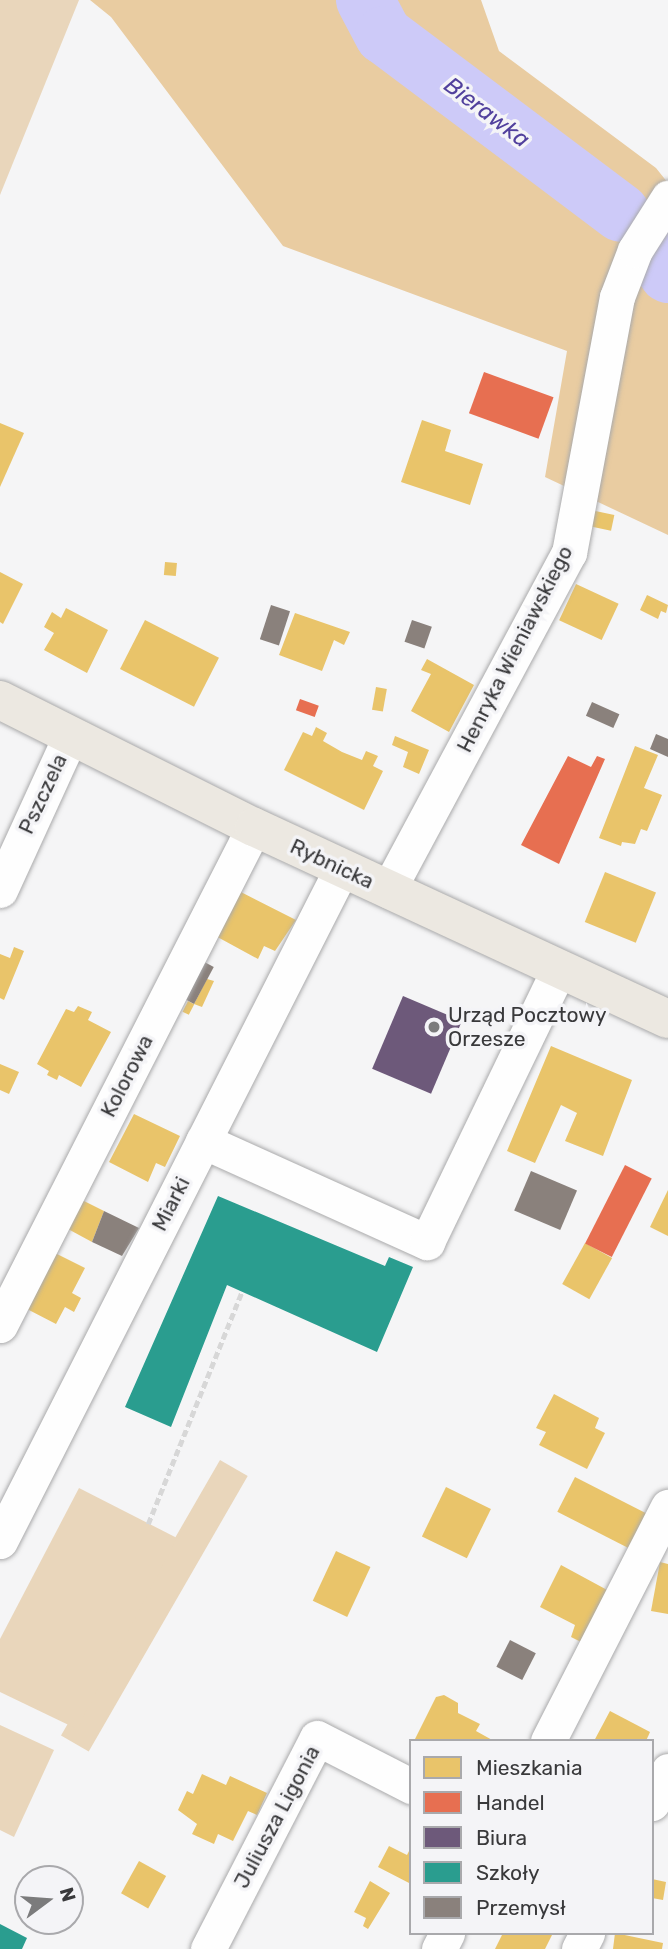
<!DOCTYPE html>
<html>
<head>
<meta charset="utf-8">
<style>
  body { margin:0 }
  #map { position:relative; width:668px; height:1949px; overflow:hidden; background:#f5f5f6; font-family:Rubik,sans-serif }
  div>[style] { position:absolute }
  .green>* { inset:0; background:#e9d6bb; transform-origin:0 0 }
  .forest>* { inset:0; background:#e9cca1 }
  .homes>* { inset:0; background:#e9c46a; transform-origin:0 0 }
  .shops>* { inset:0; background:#e76f51; transform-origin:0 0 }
  .offices>* { inset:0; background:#6d597a; transform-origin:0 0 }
  .schools>* { inset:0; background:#2a9d8f }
  .industry>* { inset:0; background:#8a817c; transform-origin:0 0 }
  .river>* { height:58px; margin:-29px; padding:0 29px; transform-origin:29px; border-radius:29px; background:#cdcaf8 }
  .path>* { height:4.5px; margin-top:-2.25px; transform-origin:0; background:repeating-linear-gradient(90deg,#d7d7d7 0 7px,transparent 0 10.5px) }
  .roads { filter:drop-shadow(0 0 2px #aaaaab) drop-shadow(0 0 2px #aaaaab) }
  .minor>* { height:35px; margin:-17.5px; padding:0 17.5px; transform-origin:17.5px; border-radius:17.5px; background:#fefefe }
  .major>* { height:38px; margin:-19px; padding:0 19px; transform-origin:19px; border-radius:19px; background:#ece8e1 }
  .dots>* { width:19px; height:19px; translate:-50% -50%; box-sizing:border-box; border:4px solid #f4f4f7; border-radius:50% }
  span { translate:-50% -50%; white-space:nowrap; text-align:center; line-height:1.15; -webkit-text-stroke:7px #f4f4f7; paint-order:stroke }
  .street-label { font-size:21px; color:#39393b }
  .poi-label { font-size:21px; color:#39393b }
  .left { translate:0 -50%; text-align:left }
  .water-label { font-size:23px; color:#51409d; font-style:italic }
  .legend { position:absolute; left:409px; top:1739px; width:245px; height:196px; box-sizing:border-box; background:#f4f4f7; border:2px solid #a9a9ac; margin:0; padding:9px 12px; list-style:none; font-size:21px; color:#39393b }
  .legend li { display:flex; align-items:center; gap:14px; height:35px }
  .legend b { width:35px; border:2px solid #a9a9ac }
  .north { position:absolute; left:14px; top:1865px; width:70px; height:70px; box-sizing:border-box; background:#f4f4f7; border:2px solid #a9a9ac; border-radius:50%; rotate:74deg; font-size:19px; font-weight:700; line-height:28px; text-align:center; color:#39393b }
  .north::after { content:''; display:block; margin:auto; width:24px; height:32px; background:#7b7b7c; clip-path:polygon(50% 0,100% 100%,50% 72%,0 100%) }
</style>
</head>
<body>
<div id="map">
  <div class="green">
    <i style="clip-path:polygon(0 0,79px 0,0 195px)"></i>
    <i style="left:220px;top:1460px;width:32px;height:318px;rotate:30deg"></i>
    <i style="clip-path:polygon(79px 1488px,177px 1538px,77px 1729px,0 1692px,0 1639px)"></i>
    <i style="clip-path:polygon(0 1725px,54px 1750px,14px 1837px,0 1830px)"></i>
  </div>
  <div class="forest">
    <i style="clip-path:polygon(90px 0,481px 0,499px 51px,656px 168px,668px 183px,668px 535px,545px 477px,567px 351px,283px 246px,111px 17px)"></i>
  </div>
  <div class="homes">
    <i style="clip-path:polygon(422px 420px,451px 430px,445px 451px,483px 464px,470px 505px,401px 482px)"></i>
    <i style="clip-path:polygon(0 423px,24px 433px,0 487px)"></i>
    <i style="left:586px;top:509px;width:29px;height:16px;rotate:12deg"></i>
    <i style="left:165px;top:562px;width:12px;height:13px;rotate:5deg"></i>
    <i style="clip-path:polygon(0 572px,23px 584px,3px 624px,0 622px)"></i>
    <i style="left:576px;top:584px;width:47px;height:40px;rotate:25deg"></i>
    <i style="clip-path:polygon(647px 595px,668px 605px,666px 613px,661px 611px,658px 619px,640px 610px)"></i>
    <i style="clip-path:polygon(66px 608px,108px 630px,87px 673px,44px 650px,54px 633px,44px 627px,52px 612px,61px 618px)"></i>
    <i style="clip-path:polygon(295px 613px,350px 632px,344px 645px,334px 640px,322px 671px,279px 655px)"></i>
    <i style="left:145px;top:620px;width:83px;height:55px;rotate:27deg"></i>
    <i style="clip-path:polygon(427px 659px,474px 685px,449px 732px,411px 711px,431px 674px,421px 670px)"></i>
    <i style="left:376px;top:687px;width:11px;height:23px;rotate:10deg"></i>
    <i style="clip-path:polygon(316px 727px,327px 733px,323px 741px,342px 752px,362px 760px,366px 751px,378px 756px,373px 766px,383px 771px,364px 810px,284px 770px,303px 732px,312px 736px)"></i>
    <i style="clip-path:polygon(395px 736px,429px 750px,419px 774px,403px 767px,408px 752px,392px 745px)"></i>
    <i style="clip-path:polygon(635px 746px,658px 755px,644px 788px,662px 795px,647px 831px,641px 829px,635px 844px,622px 842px,621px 846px,599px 838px)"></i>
    <i style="left:605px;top:872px;width:55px;height:54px;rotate:22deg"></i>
    <i style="clip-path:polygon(235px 889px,296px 920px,275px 951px,264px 946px,258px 959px,212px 934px)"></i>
    <i style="clip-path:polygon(14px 947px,24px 951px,4px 1000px,0 998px,0 954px,10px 958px)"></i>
    <i style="clip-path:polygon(207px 979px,214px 981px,202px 1007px,194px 1004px)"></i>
    <i style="left:188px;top:1001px;width:7px;height:12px;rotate:27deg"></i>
    <i style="clip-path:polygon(78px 1006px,92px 1012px,88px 1020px,111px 1032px,81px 1087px,59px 1075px,57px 1080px,47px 1075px,49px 1071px,37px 1064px,66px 1009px,74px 1012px)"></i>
    <i style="clip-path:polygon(551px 1046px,632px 1080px,603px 1156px,565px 1141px,577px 1113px,561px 1105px,535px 1163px,507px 1151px)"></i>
    <i style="clip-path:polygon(0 1064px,19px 1072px,9px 1094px,0 1090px)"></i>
    <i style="clip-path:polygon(134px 1114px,180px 1136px,165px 1167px,156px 1163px,148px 1182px,109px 1162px)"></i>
    <i style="clip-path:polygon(668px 1190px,668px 1236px,650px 1227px)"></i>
    <i style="clip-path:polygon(82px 1200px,104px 1211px,92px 1242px,68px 1229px)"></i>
    <i style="left:585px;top:1243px;width:31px;height:47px;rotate:29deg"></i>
    <i style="clip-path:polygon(53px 1252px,85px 1268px,72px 1293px,81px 1298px,74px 1312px,65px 1307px,56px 1324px,27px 1309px)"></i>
    <i style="clip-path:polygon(554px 1394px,599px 1418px,595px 1428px,605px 1433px,587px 1469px,539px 1445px,546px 1432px,536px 1428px)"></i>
    <i style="left:575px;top:1477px;width:83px;height:39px;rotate:27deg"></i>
    <i style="left:446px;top:1487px;width:50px;height:55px;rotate:26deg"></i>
    <i style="left:336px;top:1551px;width:38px;height:55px;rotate:25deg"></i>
    <i style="clip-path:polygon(660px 1562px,668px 1564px,668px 1614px,651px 1611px)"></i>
    <i style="clip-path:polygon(561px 1565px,609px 1591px,583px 1643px,571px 1637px,575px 1625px,540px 1607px)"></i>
    <i style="clip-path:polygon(444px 1695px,458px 1703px,458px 1713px,480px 1724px,476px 1731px,494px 1741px,414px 1741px,436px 1697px)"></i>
    <i style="clip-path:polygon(610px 1711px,650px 1732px,646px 1741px,594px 1741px)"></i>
    <i style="clip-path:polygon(202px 1774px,226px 1785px,230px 1776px,267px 1793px,257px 1815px,248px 1811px,233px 1841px,218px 1834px,214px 1844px,192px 1834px,197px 1824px,178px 1810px,187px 1791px,193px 1794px)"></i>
    <i style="clip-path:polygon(389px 1846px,407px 1855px,411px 1847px,411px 1884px,378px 1867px)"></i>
    <i style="left:139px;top:1861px;width:31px;height:37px;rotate:29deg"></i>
    <i style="clip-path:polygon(652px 1879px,666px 1882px,663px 1900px,652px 1898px)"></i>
    <i style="clip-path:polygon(370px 1881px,390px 1893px,368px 1929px,363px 1926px,366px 1918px,354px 1912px)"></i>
    <i style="clip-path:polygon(503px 1933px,553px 1933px,545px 1949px,495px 1949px)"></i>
    <i style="clip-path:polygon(615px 1933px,663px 1943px,662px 1949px,613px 1949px)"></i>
  </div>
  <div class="shops">
    <i style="left:484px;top:372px;width:74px;height:44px;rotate:20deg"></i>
    <i style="left:300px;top:699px;width:20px;height:12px;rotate:20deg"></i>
    <i style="clip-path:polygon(568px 756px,591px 767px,597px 756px,605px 759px,559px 864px,521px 845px)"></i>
    <i style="left:625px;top:1165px;width:30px;height:88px;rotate:27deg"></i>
  </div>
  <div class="offices">
    <i style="left:403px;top:996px;width:64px;height:79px;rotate:23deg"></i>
  </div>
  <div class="schools">
    <i style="clip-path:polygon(218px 1196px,385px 1266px,389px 1257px,413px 1267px,377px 1352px,227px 1285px,171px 1427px,125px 1407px)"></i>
    <i style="clip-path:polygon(0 1924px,27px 1938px,22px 1949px,0 1949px)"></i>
  </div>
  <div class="industry">
    <i style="left:271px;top:605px;width:20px;height:36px;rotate:18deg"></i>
    <i style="left:412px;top:620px;width:21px;height:23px;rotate:19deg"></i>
    <i style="left:592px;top:702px;width:30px;height:15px;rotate:24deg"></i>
    <i style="clip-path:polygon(656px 734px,668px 739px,668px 757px,650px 749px)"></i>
    <i style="left:197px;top:958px;width:19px;height:42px;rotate:28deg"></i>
    <i style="left:531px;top:1171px;width:50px;height:43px;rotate:23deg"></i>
    <i style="clip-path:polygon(104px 1211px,139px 1228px,122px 1256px,92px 1242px)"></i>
    <i style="left:510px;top:1640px;width:29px;height:30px;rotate:27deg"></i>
  </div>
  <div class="river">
    <i style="left:365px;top:0;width:40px;rotate:62deg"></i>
    <i style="left:384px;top:35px;width:296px;rotate:36.9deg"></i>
    <i style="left:658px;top:259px;width:18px;rotate:56deg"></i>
  </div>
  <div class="path">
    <i style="left:148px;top:1524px;width:251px;rotate:-68deg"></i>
  </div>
  <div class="roads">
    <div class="minor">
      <i style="left:0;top:890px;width:168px;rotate:-65.4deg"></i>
      <i style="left:388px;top:890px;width:383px;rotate:-61.8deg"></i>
      <i style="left:569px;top:553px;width:260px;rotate:-79.4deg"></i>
      <i style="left:617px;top:297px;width:50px;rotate:-69deg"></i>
      <i style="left:635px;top:250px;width:62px;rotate:-57.6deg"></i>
      <i style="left:203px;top:1141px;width:246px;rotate:24.3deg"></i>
      <i style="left:427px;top:1242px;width:303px;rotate:-64.2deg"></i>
      <i style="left:0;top:1325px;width:559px;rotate:-62.98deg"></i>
      <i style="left:0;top:1541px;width:755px;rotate:-63.06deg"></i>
      <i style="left:548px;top:1741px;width:263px;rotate:-62.9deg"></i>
      <i style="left:652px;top:1803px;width:36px;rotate:-63deg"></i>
      <i style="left:208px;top:1949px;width:237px;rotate:-62.7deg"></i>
      <i style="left:317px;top:1738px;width:106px;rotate:27.1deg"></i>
      <i style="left:439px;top:1949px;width:18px;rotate:-63deg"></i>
      <i style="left:579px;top:1949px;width:18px;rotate:-63deg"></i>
    </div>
    <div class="major">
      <i style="left:0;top:700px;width:284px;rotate:26.6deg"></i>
      <i style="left:254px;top:827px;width:456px;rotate:24.9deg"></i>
    </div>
  </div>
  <div class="dots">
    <i style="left:434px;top:1027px;background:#7b7b7c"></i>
  </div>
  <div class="street-label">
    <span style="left:515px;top:649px;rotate:-63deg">Henryka Wieniawskiego</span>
    <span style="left:43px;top:794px;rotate:-65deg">Pszczela</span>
    <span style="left:332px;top:864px;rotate:25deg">Rybnicka</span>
    <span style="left:127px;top:1076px;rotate:-63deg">Kolorowa</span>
    <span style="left:171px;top:1204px;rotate:-63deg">Miarki</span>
    <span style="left:277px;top:1817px;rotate:-62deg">Juliusza Ligonia</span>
  </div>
  <div class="poi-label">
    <span class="left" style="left:448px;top:1027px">Urząd Pocztowy<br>Orzesze</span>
  </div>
  <div class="water-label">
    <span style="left:487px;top:112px;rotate:37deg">Bierawka</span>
  </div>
  <ul class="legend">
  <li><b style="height:19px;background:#e9c46a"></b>Mieszkania</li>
  <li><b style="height:19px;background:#e76f51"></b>Handel</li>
  <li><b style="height:19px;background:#6d597a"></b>Biura</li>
  <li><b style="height:19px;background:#2a9d8f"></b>Szkoły</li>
  <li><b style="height:19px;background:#8a817c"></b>Przemysł</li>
  </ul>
  <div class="north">N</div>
</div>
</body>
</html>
